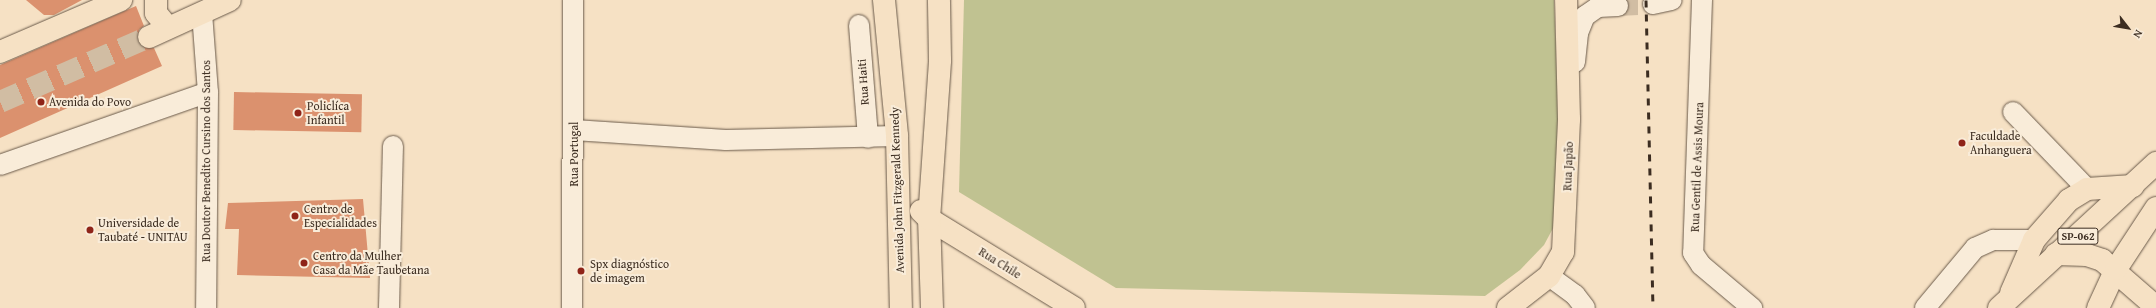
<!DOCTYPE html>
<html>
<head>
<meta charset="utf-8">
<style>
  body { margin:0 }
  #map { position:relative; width:2156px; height:308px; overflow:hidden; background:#f6e1c4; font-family:"Gentium Book Plus",serif }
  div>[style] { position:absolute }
  .green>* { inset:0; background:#c0c291 }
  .building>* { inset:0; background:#db916e; transform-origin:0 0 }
  .minor-tunnel>* { height:20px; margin-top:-10px; transform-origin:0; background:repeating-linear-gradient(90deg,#d1bda3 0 20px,transparent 0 30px) }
  .major-tunnel>* { height:22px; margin-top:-11px; transform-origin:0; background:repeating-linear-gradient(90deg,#d1bda3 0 22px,transparent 0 33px) }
  .roads { filter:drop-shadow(0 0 1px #6a5a4a) drop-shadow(0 0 1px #6a5a4a) }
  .minor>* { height:20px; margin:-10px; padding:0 10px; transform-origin:10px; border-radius:10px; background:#f9ecd9 }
  .major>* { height:22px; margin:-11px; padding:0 11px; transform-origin:11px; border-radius:11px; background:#f6e1c4 }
  .rail>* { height:3px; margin-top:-1.5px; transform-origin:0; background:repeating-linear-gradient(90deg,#3c2d21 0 7px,transparent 0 14px) }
  .dots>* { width:11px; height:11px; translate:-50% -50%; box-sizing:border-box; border:2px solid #f9ecd9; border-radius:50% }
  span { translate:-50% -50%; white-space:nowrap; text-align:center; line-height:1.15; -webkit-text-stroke:4px #f9ecd9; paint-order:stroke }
  .shield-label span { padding:1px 3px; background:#f9ecd9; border:1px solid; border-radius:3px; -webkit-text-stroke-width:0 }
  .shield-label { font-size:11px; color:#3c2d21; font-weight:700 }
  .street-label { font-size:12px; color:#3c2d21 }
  .poi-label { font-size:12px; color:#3c2d21 }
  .left { translate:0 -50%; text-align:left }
  .north { position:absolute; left:2108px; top:8px; width:40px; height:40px; -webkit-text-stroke:3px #f9ecd9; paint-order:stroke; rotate:121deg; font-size:11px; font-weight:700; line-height:16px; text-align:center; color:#3c2d21 }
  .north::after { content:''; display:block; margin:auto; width:14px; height:18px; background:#3c2d21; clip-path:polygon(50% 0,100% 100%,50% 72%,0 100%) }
</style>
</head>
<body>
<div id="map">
  <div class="green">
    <i style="clip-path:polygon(964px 0,1554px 0,1562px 184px,1559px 217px,1544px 245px,1520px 270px,1485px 296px,1116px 288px,959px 192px)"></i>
  </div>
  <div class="building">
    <i style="clip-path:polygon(26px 0,82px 0,54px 15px,44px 15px)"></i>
    <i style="clip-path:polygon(136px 6px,144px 26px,139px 30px,138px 42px,142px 47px,154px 48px,162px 66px,0 138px,0 65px)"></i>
    <i style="left:234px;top:92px;width:128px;height:38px;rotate:1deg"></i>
    <i style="clip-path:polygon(363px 199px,370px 278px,237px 275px,239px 229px,225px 229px,228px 203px)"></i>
  </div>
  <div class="minor-tunnel">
    <i style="left:1618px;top:6px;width:35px;rotate:-3deg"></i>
  </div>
  <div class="major-tunnel">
    <i style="left:0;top:102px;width:163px;rotate:-23.6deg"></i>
  </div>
  <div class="roads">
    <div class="minor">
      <i style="left:1702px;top:0;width:253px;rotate:92deg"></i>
      <i style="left:1693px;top:253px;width:14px;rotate:56deg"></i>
      <i style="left:1701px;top:265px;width:67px;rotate:40.1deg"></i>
      <i style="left:1653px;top:4px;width:19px;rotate:-12deg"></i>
      <i style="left:202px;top:13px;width:79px;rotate:85.7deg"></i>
      <i style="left:208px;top:92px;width:216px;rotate:90.5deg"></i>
      <i style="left:859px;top:25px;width:113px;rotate:85.4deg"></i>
      <i style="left:1575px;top:62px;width:29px;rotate:-84deg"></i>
      <i style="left:1578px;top:33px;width:18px;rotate:-68deg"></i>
      <i style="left:1585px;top:16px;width:16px;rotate:-35deg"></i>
      <i style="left:1598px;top:7px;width:20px;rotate:-3deg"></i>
      <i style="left:2013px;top:112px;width:107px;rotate:46.1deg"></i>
      <i style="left:574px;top:130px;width:152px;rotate:3.8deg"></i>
      <i style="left:726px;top:140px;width:171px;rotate:-1.3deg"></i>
      <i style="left:0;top:165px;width:220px;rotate:-19.3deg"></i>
      <i style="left:1549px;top:276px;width:32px;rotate:36deg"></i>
      <i style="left:1575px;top:295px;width:16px;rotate:52deg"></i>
      <i style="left:389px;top:308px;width:162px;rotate:-88.6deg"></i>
      <i style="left:572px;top:308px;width:308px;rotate:-89.8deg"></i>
      <i style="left:1925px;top:308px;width:78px;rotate:-50.2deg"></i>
      <i style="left:1975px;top:248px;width:20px;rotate:-24deg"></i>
      <i style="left:1993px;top:240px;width:41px"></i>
    </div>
    <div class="major">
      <i style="left:156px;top:0;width:13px;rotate:90deg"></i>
      <i style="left:156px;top:13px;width:19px;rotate:51deg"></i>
      <i style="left:884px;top:0;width:137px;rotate:84.5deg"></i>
      <i style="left:897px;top:136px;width:172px;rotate:88.7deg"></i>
      <i style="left:149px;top:37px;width:89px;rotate:-24.6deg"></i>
      <i style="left:0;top:52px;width:132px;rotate:-23.3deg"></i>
      <i style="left:921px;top:211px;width:11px;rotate:45deg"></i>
      <i style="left:929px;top:219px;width:170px;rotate:31.5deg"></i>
      <i style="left:2056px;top:254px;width:31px;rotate:2deg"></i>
      <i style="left:2087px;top:255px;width:16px;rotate:18deg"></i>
      <i style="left:2102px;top:260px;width:72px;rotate:41deg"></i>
      <i style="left:2011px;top:293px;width:58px;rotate:-66.5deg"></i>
      <i style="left:2034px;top:240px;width:53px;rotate:-48.8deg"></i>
      <i style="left:2069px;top:200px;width:21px;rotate:-31deg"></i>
      <i style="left:2087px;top:189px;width:46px;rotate:-3.7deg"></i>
      <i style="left:932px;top:308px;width:89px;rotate:-91.9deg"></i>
      <i style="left:929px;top:219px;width:159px;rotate:-86deg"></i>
      <i style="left:940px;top:60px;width:60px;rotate:-91deg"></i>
      <i style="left:1508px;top:308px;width:52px;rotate:-38deg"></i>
      <i style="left:1549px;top:276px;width:28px;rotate:-60deg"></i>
      <i style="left:1563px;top:252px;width:133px;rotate:-87.4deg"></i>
      <i style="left:1569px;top:119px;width:119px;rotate:-91.4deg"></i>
      <i style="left:1999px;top:308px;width:214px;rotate:-42.7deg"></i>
      <i style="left:2098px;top:308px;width:43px;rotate:-65.2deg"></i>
      <i style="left:2116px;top:269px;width:73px;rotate:-56.7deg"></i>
    </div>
  </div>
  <div class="rail">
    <i style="left:1646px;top:0;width:308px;rotate:88.7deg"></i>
  </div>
  <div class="dots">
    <i style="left:41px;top:102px;background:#8f2418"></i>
    <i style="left:298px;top:113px;background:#8f2418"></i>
    <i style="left:1962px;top:143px;background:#8f2418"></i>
    <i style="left:295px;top:216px;background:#8f2418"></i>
    <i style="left:90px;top:230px;background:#8f2418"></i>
    <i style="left:304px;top:263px;background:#8f2418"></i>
    <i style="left:581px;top:271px;background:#8f2418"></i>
  </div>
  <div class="shield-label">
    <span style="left:2078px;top:236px">SP-062</span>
  </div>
  <div class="street-label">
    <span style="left:863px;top:82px;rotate:-94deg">Rua Haiti</span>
    <span style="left:574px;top:154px;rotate:-90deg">Rua Portugal</span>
    <span style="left:206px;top:161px;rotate:-90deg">Rua Doutor Benedito Cursino dos Santos</span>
    <span style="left:1568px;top:166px;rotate:-88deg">Rua Japão</span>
    <span style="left:1697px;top:167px;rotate:-88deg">Rua Gentil de Assis Moura</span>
    <span style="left:897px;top:190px;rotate:-92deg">Avenida John Fitzgerald Kennedy</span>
    <span style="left:1000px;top:263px;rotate:32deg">Rua Chile</span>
  </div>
  <div class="poi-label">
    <span class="left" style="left:49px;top:102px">Avenida do Povo</span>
    <span class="left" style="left:307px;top:113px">Policlíca<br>Infantil</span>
    <span class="left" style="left:1970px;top:143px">Faculdade<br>Anhanguera</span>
    <span class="left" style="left:304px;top:216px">Centro de<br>Especialidades</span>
    <span class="left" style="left:98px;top:230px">Universidade de<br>Taubaté - UNITAU</span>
    <span class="left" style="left:313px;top:263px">Centro da Mulher<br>Casa da Mãe Taubetana</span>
    <span class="left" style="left:590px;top:271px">Spx diagnóstico<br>de imagem</span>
  </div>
  <div class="north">N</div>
</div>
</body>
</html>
